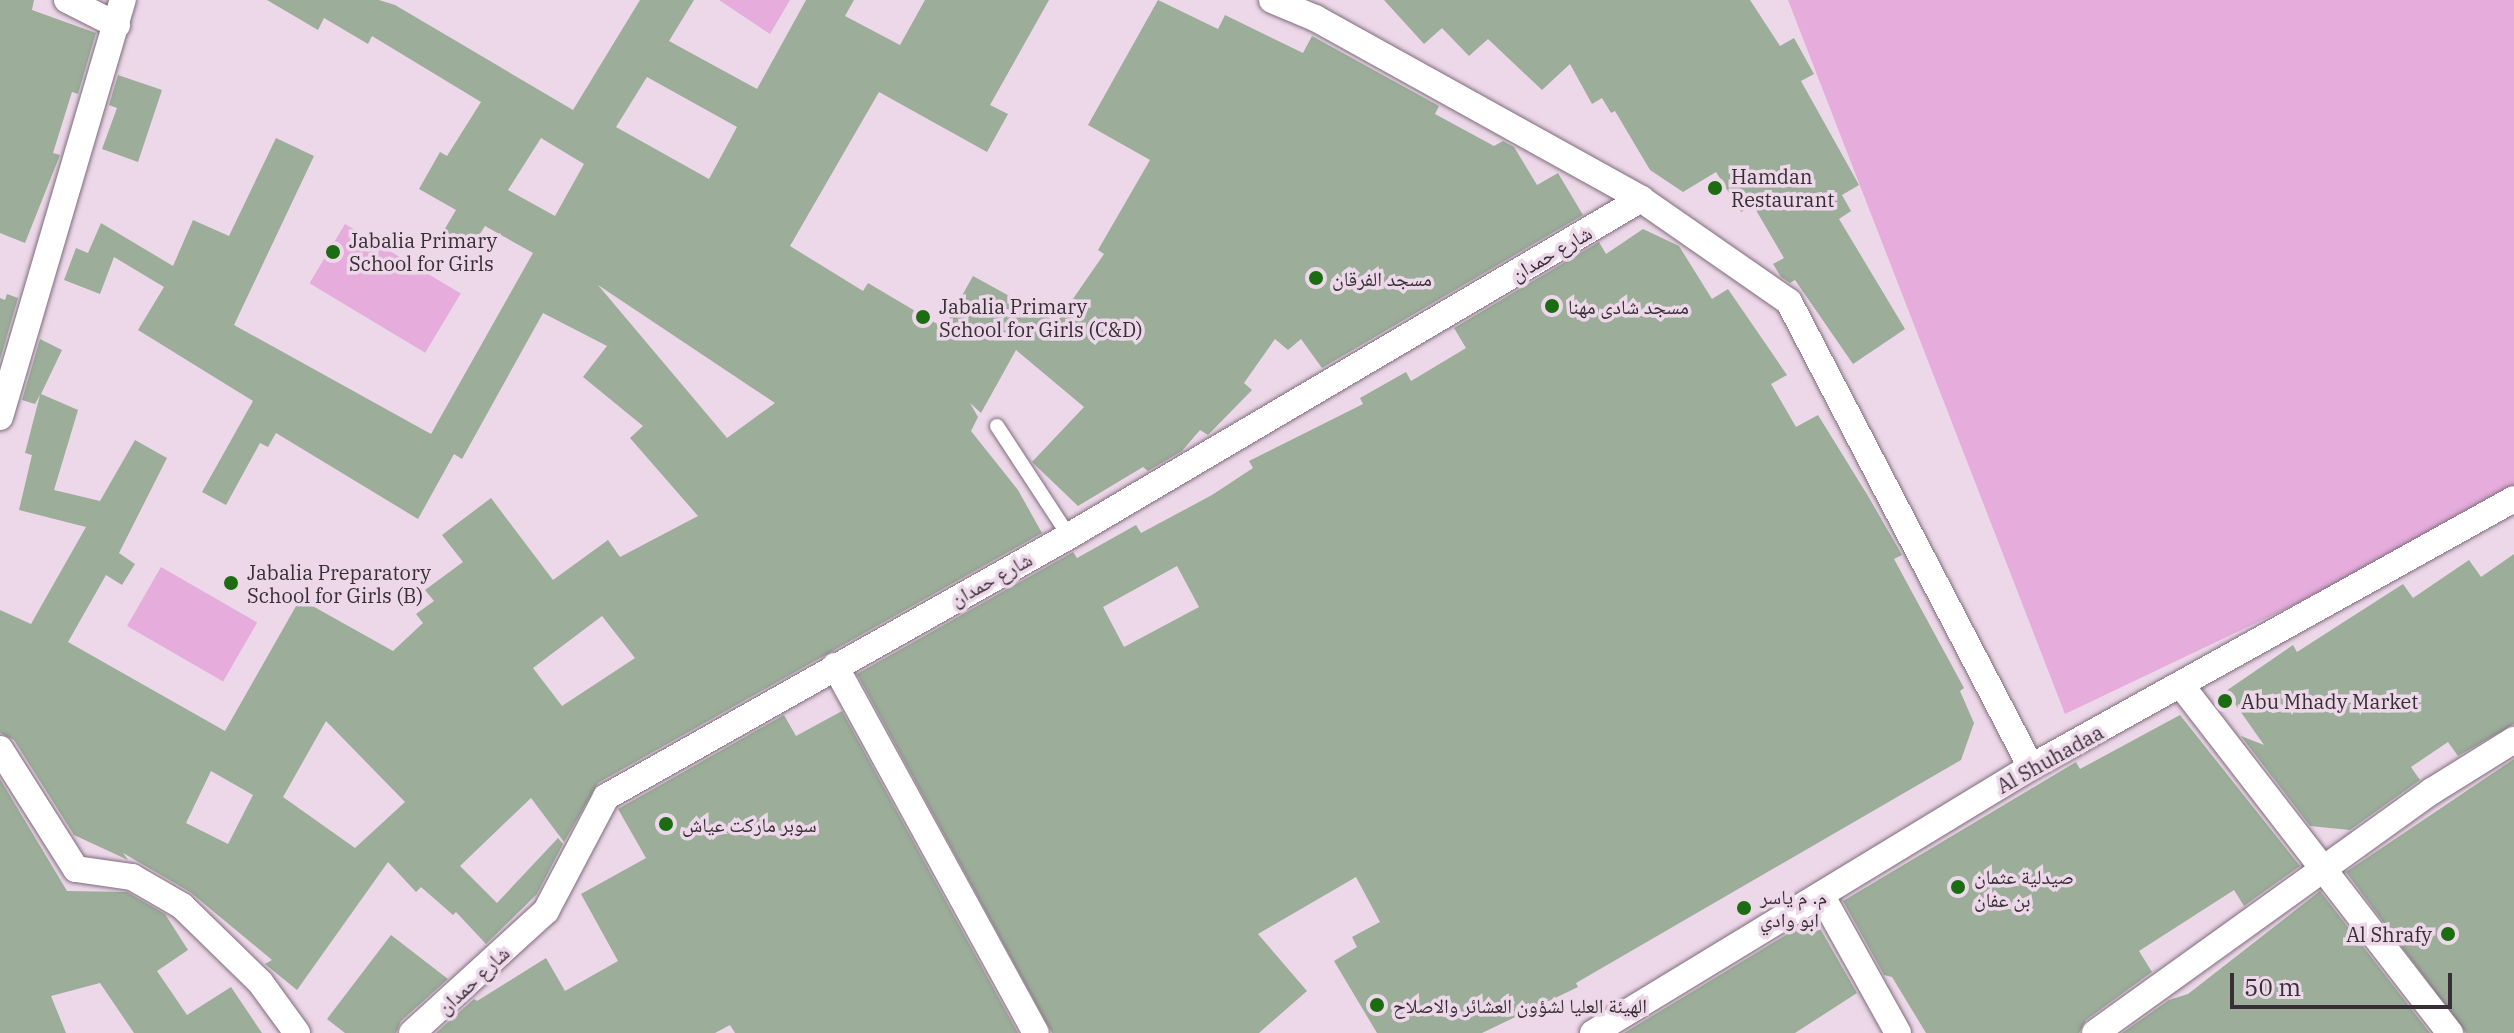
<!DOCTYPE html>
<html>
<head>
<meta charset="utf-8">
<style>
  body { margin:0 }
  #map { position:relative; width:2514px; height:1033px; overflow:hidden; background:#edd8e9; font-family:"IBM Plex Serif","Noto Naskh Arabic",serif }
  div>[style] { position:absolute }
  .green>* { inset:0; background:#e5acdc; transform-origin:0 0 }
  .building>* { inset:0; background:#9cad9a }
  .roads { filter:drop-shadow(0 0 2px #7e6c7b) drop-shadow(0 0 2px #7e6c7b) }
  .lane>* { height:14px; margin:-7px; padding:0 7px; transform-origin:7px; border-radius:7px; background:#fff }
  .street>* { height:26px; margin:-13px; padding:0 13px; transform-origin:13px; border-radius:13px; background:#fff }
  .dots>* { width:22px; height:22px; translate:-50% -50%; box-sizing:border-box; border:4px solid #edd8e9; border-radius:50% }
  span { translate:-50% -50%; white-space:nowrap; text-align:center; line-height:1.15; -webkit-text-stroke:7px #edd8e9; paint-order:stroke }
  .poi-label { font-size:20px; color:#372f35 }
  .left { translate:0 -50%; text-align:left }
  .right { translate:-100% -50%; text-align:right }
  .street-label { font-size:20px; color:#372f35 }
  .scale { position:absolute; left:2230px; top:973px; width:222px; height:36px; box-sizing:border-box; border:4px solid #372f35; border-top:0; padding-left:10px; font-size:24px; line-height:28px; white-space:nowrap; color:#372f35; -webkit-text-stroke:6px #edd8e9; paint-order:stroke }
</style>
</head>
<body>
<div id="map">
  <div class="green">
    <i style="clip-path:polygon(719px 0,790px 0,770px 34px)"></i>
    <i style="clip-path:polygon(1788px 0,2514px 0,2514px 500px,2065px 714px)"></i>
    <i style="left:345px;top:224px;width:135px;height:69px;rotate:31deg"></i>
    <i style="left:161px;top:567px;width:111px;height:68px;rotate:30deg"></i>
  </div>
  <div class="building">
    <i style="clip-path:polygon(0 0,34px 0,32px 10px,96px 33px,78px 94px,72px 92px,53px 153px,60px 155px,25px 243px,0 233px)"></i>
    <i style="clip-path:polygon(evenodd,267px 0,379px 0,395px 5px,573px 110px,640px 0,694px 0,669px 41px,757px 89px,806px 0,854px 0,845px 16px,900px 45px,925px 0,1049px 0,990px 105px,1008px 114px,987px 152px,879px 92px,790px 246px,863px 291px,868px 283px,944px 328px,973px 276px,1057px 322px,1104px 254px,1098px 250px,1150px 160px,1088px 125px,1158px 0,1218px 29px,1225px 15px,1303px 53px,1312px 36px,1439px 106px,1435px 114px,1494px 146px,1503px 141px,1514px 147px,1537px 185px,1558px 173px,1583px 215px,1322px 368px,1301px 339px,1288px 350px,1275px 339px,1244px 383px,1252px 390px,1208px 435px,1200px 430px,1182px 451px,1148px 471px,1143px 467px,1078px 506px,1032px 462px,1084px 407px,1016px 350px,981px 413px,970px 403px,978px 417px,971px 431px,1018px 490px,1042px 533px,598px 783px,564px 842px,531px 798px,460px 866px,497px 903px,558px 838px,563px 844px,537px 894px,486px 944px,456px 912px,453px 915px,421px 887px,416px 892px,388px 862px,297px 990px,265px 964px,272px 960px,190px 892px,123px 853px,128px 860px,74px 835px,14px 740px,0 733px,0 610px,31px 624px,86px 527px,19px 510px,32px 455px,25px 453px,40px 395px,35px 404px,22px 400px,40px 339px,62px 350px,41px 394px,78px 410px,54px 490px,100px 501px,135px 440px,167px 458px,119px 553px,135px 564px,122px 585px,106px 575px,68px 642px,225px 731px,300px 599px,393px 651px,423px 623px,416px 614px,434px 601px,425px 590px,463px 562px,442px 535px,491px 498px,553px 580px,608px 540px,620px 557px,698px 516px,630px 438px,643px 426px,583px 377px,607px 346px,543px 313px,462px 459px,454px 454px,418px 519px,276px 433px,268px 447px,260px 443px,226px 505px,202px 492px,253px 401px,138px 330px,164px 287px,114px 257px,100px 294px,64px 280px,76px 248px,88px 253px,101px 223px,173px 266px,193px 220px,229px 236px,276px 138px,314px 156px,234px 325px,431px 434px,533px 253px,485px 226px,471px 248px,443px 232px,456px 210px,419px 189px,440px 152px,447px 156px,481px 102px,372px 36px,368px 44px,324px 18px,318px 30px,267px 0,647px 77px,737px 127px,709px 179px,616px 127px,647px 77px,267px 0,541px 138px,584px 164px,555px 216px,508px 190px,541px 138px,267px 0,598px 285px,775px 403px,727px 438px,598px 285px,267px 0,602px 616px,635px 658px,562px 706px,533px 668px,602px 616px,267px 0,326px 721px,405px 802px,355px 848px,283px 797px,326px 721px,267px 0,211px 771px,253px 795px,228px 844px,186px 823px,211px 771px)"></i>
    <i style="clip-path:polygon(1384px 0,1750px 0,1780px 46px,1794px 38px,1814px 74px,1801px 81px,1859px 185px,1842px 195px,1851px 211px,1839px 219px,1905px 329px,1853px 364px,1795px 280px,1790px 283px,1781px 277px,1773px 264px,1784px 258px,1753px 205px,1741px 212px,1716px 172px,1683px 192px,1650px 170px,1615px 111px,1611px 113px,1602px 98px,1592px 104px,1570px 64px,1542px 90px,1488px 39px,1469px 56px,1442px 28px,1424px 44px)"></i>
    <i style="clip-path:polygon(118px 75px,162px 90px,138px 162px,102px 149px,117px 108px,109px 105px)"></i>
    <i style="clip-path:polygon(evenodd,1643px 229px,1679px 246px,1712px 299px,1728px 289px,1787px 375px,1771px 384px,1796px 427px,1818px 415px,1868px 496px,1902px 555px,1894px 559px,1964px 688px,1960px 691px,1974px 723px,1961px 760px,1576px 983px,1578px 987px,1482px 1033px,1377px 1033px,1334px 961px,1357px 947px,1352px 937px,1380px 922px,1356px 877px,1258px 934px,1307px 991px,1259px 1033px,1052px 1033px,857px 674px,1073px 552px,1077px 558px,1136px 525px,1141px 533px,1212px 495px,1253px 468px,1249px 461px,1363px 404px,1360px 398px,1406px 372px,1411px 381px,1466px 348px,1454px 328px,1599px 242px,1606px 254px,1643px 229px,1177px 566px,1199px 607px,1124px 647px,1103px 607px,1177px 566px)"></i>
    <i style="clip-path:polygon(7px 294px,18px 298px,0 360px,0 298px,5px 300px)"></i>
    <i style="clip-path:polygon(2514px 554px,2514px 724px,2458px 756px,2448px 742px,2411px 767px,2420px 780px,2350px 830px,2310px 826px,2241px 736px,2264px 745px,2226px 691px,2293px 645px,2297px 652px,2403px 584px,2413px 598px,2469px 560px,2481px 577px)"></i>
    <i style="clip-path:polygon(842px 711px,1018px 1033px,735px 1033px,730px 1025px,715px 1033px,436px 1033px,474px 999px,477px 1001px,546px 958px,565px 991px,618px 961px,581px 894px,646px 858px,618px 809px,784px 715px,796px 736px)"></i>
    <i style="clip-path:polygon(2180px 715px,2300px 866px,2244px 906px,2234px 890px,2139px 951px,2152px 972px,2086px 1020px,2079px 1033px,1926px 1033px,1892px 977px,1884px 975px,1843px 901px,2076px 762px,2080px 769px)"></i>
    <i style="clip-path:polygon(2514px 759px,2514px 1033px,2466px 1033px,2346px 872px)"></i>
    <i style="clip-path:polygon(0 779px,67px 891px,127px 892px,165px 914px,188px 950px,157px 971px,187px 1015px,231px 987px,262px 1033px,134px 1033px,100px 983px,51px 996px,66px 1033px,0 1033px)"></i>
    <i style="clip-path:polygon(2320px 891px,2430px 1033px,2122px 1033px,2169px 1000px,2188px 994px)"></i>
    <i style="clip-path:polygon(1814px 918px,1857px 993px,1795px 1033px,1624px 1033px)"></i>
    <i style="clip-path:polygon(391px 935px,448px 979px,401px 1021px,396px 1033px,345px 1033px,327px 1019px)"></i>
  </div>
  <div class="roads">
    <div class="lane">
      <i style="left:997px;top:426px;width:131px;rotate:56.8deg"></i>
    </div>
    <div class="street">
      <i style="left:67px;top:0;width:56px;rotate:26.6deg"></i>
      <i style="left:1272px;top:0;width:47px;rotate:22.7deg"></i>
      <i style="left:1315px;top:18px;width:373px;rotate:29deg"></i>
      <i style="left:1641px;top:199px;width:180px;rotate:34.8deg"></i>
      <i style="left:1789px;top:302px;width:524px;rotate:62.51deg"></i>
      <i style="left:0;top:417px;width:435px;rotate:-73.6deg"></i>
      <i style="left:835px;top:666px;width:418px;rotate:61.3deg"></i>
      <i style="left:2181px;top:685px;width:440px;rotate:52.3deg"></i>
      <i style="left:0;top:749px;width:142px;rotate:57.7deg"></i>
      <i style="left:76px;top:869px;width:57px;rotate:8.1deg"></i>
      <i style="left:132px;top:877px;width:58px;rotate:30.1deg"></i>
      <i style="left:182px;top:906px;width:109px;rotate:44.3deg"></i>
      <i style="left:260px;top:982px;width:63px;rotate:54deg"></i>
      <i style="left:1823px;top:898px;width:154px;rotate:60.9deg"></i>
      <i style="left:412px;top:1033px;width:181px;rotate:-42.3deg"></i>
      <i style="left:546px;top:911px;width:129px;rotate:-62.2deg"></i>
      <i style="left:606px;top:797px;width:531px;rotate:-29.41deg"></i>
      <i style="left:1069px;top:536px;width:664px;rotate:-30.5deg"></i>
      <i style="left:1593px;top:1033px;width:512px;rotate:-31.27deg"></i>
      <i style="left:2031px;top:767px;width:552px;rotate:-29.02deg"></i>
      <i style="left:2095px;top:1033px;width:415px;rotate:-35.7deg"></i>
      <i style="left:2432px;top:791px;width:97px;rotate:-31.9deg"></i>
    </div>
  </div>
  <div class="dots">
    <i style="left:1715px;top:188px;background:#1c6c11"></i>
    <i style="left:333px;top:252px;background:#1c6c11"></i>
    <i style="left:1316px;top:278px;background:#1c6c11"></i>
    <i style="left:1552px;top:306px;background:#1c6c11"></i>
    <i style="left:923px;top:317px;background:#1c6c11"></i>
    <i style="left:231px;top:583px;background:#1c6c11"></i>
    <i style="left:2225px;top:701px;background:#1c6c11"></i>
    <i style="left:666px;top:824px;background:#1c6c11"></i>
    <i style="left:1958px;top:887px;background:#1c6c11"></i>
    <i style="left:1744px;top:908px;background:#1c6c11"></i>
    <i style="left:2448px;top:934px;background:#1c6c11"></i>
    <i style="left:1377px;top:1005px;background:#1c6c11"></i>
  </div>
  <div class="poi-label">
    <span class="left" style="left:1731px;top:188px">Hamdan<br>Restaurant</span>
    <span class="left" style="left:349px;top:252px">Jabalia Primary<br>School for Girls</span>
    <span class="left" style="left:1332px;top:278px">مسجد الفرقان</span>
    <span class="left" style="left:939px;top:318px">Jabalia Primary<br>School for Girls (C&amp;D)</span>
    <span class="left" style="left:1568px;top:306px">مسجد شادى مهنا</span>
    <span class="left" style="left:247px;top:584px">Jabalia Preparatory<br>School for Girls (B)</span>
    <span class="left" style="left:2241px;top:701px">Abu Mhady Market</span>
    <span class="left" style="left:682px;top:824px">سوبر ماركت عياش</span>
    <span class="left" style="left:1974px;top:888px">صيدلية عثمان<br>بن عفان</span>
    <span class="left" style="left:1760px;top:908px">م. م ياسر<br>ابو وادي</span>
    <span class="right" style="left:2432px;top:934px">Al Shrafy</span>
    <span class="left" style="left:1393px;top:1005px">الهيئة العليا لشؤون العشائر والاصلاح</span>
  </div>
  <div class="street-label">
    <span style="left:1551px;top:253px;rotate:-30deg">شارع حمدان</span>
    <span style="left:991px;top:579px;rotate:-29deg">شارع حمدان</span>
    <span style="left:2050px;top:759px;rotate:-29deg">Al Shuhadaa</span>
    <span style="left:473px;top:980px;rotate:-43deg">شارع حمدان</span>
  </div>
  <div class="scale">50 m</div>
</div>
</body>
</html>
